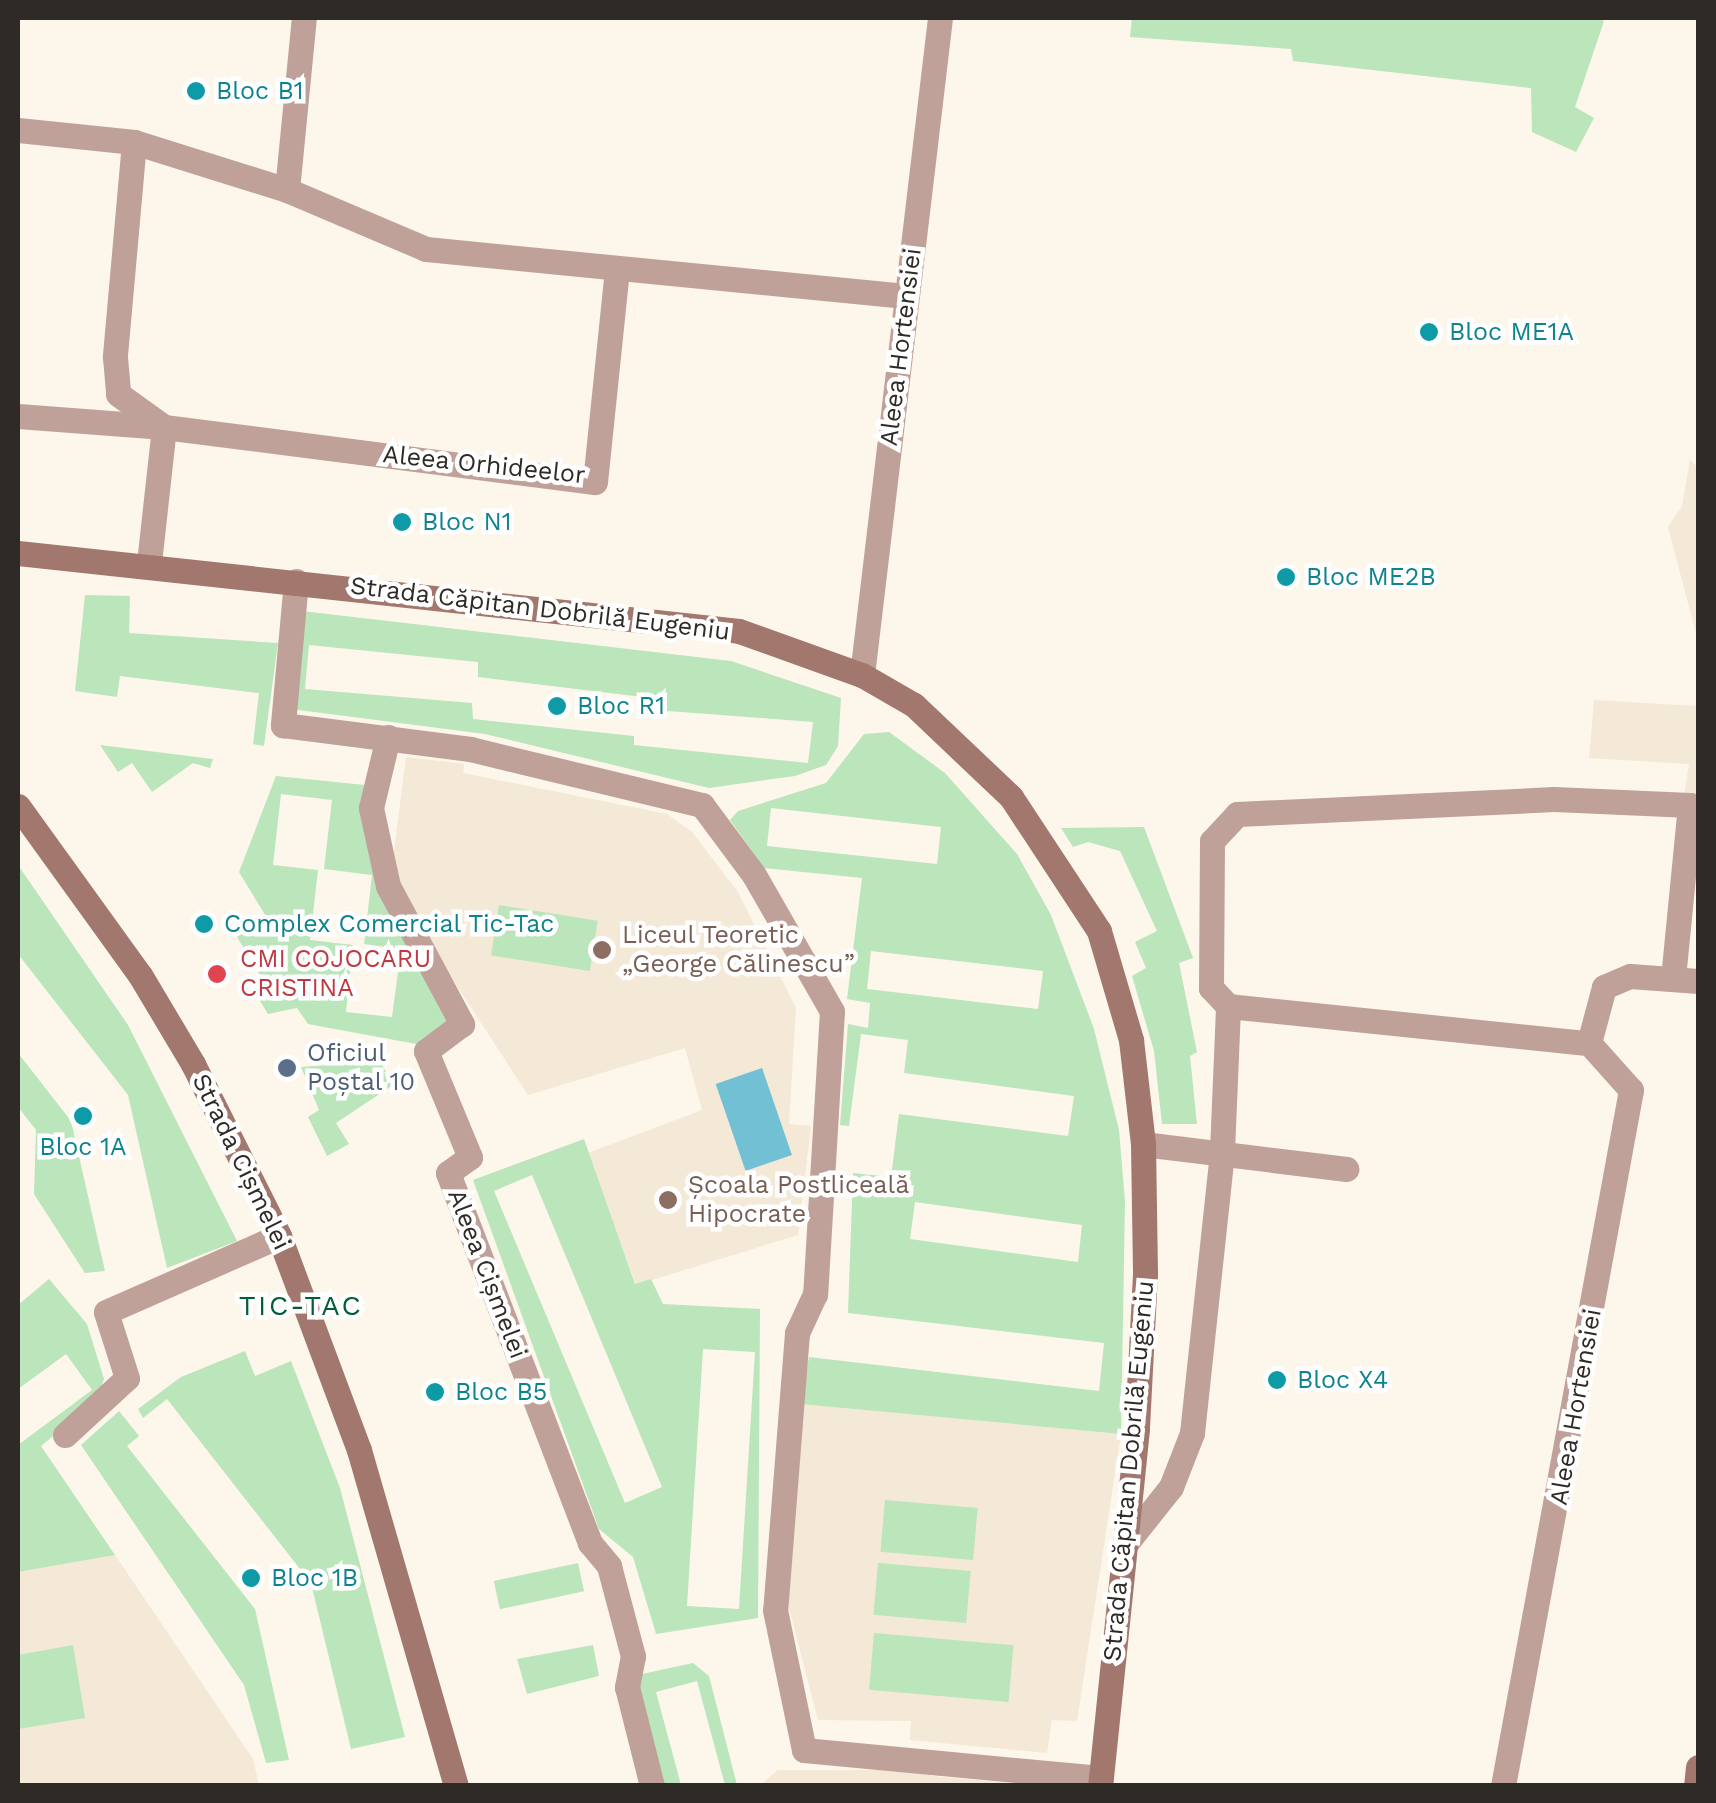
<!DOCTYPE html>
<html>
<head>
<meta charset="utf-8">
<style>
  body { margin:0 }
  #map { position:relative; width:1716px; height:1803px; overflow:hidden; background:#fdf6eb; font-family:"Work Sans",sans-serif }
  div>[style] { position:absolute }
  .built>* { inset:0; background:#f4e8d7 }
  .green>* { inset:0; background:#bbe5ba; transform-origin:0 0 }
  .water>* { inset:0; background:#72c0d4; transform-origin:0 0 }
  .street>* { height:25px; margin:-12.5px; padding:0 12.5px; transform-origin:12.5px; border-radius:12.5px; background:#bfa19a }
  .secondary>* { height:25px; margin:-12.5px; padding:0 12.5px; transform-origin:12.5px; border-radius:12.5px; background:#a2786e }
  .dots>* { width:28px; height:28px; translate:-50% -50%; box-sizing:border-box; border:5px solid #fff; border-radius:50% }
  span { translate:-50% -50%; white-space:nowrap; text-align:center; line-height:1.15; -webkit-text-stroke:9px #fff; paint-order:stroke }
  .culture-label { font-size:25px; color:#0d838f }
  .left { translate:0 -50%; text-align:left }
  .street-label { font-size:25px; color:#2e2b27 }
  .education-label { font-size:25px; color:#785e54 }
  .health-label { font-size:25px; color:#be3a42 }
  .service-label { font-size:25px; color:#4e5e75 }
  .neighbourhood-label { font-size:28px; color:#035d36; letter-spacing:2.5px }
  .frame { position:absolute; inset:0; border:20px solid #2e2b27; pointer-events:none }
</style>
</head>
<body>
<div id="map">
  <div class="built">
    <i style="clip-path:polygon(1690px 459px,1698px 468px,1698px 641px,1668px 527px,1682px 506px)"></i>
    <i style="clip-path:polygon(1698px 697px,1698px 797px,1684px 796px,1689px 764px,1589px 758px,1594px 700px,1696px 706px)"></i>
    <i style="clip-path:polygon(406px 757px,464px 764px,463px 773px,667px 814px,692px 832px,738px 892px,796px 1008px,789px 1124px,811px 1126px,798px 1235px,636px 1285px,588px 1153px,702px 1110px,685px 1048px,528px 1095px,390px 883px)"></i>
    <i style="clip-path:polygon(800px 1404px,1121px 1434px,1077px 1721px,1052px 1720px,1047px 1753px,910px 1740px,911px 1721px,818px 1720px,788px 1604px)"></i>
    <i style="clip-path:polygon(115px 1555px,253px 1759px,259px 1785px,18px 1786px,18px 1572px)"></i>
    <i style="clip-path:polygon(778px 1770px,929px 1770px,931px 1776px,1032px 1785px,759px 1786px)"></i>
  </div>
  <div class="green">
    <i style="clip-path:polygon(1132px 18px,1594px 18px,1604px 21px,1575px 107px,1594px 118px,1576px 152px,1532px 132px,1531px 88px,1293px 61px,1291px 49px,1130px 37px)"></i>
    <i style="clip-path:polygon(85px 595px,130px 596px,129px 633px,278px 643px,264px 746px,253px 744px,259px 693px,120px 676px,117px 697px,75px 691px)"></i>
    <i style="clip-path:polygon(evenodd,302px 611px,731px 661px,841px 698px,838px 746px,826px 765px,795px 776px,709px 788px,485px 734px,291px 709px,302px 611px,309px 645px,478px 662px,478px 677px,643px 697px,642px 709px,813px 722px,808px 763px,634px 745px,634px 736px,473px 719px,472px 703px,305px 689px,309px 645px)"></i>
    <i style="clip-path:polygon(evenodd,889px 732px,945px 773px,1017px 854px,1051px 915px,1094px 1029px,1119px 1130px,1125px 1201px,1121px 1434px,800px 1404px,809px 1357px,1099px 1391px,1104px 1343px,848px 1313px,853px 1173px,891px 1177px,899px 1114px,1068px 1136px,1074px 1096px,904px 1073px,908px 1040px,861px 1034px,849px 1126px,840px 1125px,848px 1024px,868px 1028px,870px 1003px,847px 999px,862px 878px,764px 868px,730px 820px,738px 811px,826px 783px,864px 734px,889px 732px,771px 808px,941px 827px,937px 864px,767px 846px,771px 808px,889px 732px,871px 951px,1043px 971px,1038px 1009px,867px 989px,871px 951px,889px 732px,915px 1202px,1082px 1225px,1078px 1262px,910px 1239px,915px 1202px)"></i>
    <i style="clip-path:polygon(100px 745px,213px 759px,210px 768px,193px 763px,152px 792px,132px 763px,118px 772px)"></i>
    <i style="clip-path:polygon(evenodd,276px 776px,365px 785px,361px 814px,454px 1020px,416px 1044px,308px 1024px,297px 1008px,268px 1014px,257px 996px,268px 988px,237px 937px,267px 918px,239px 872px,276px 776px,281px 794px,332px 800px,324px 869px,372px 875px,364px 944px,401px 949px,392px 1017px,346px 1012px,353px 945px,310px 940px,318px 870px,273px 865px,281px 794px)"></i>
    <i style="clip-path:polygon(1144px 827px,1193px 958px,1179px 963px,1197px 1052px,1190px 1056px,1197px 1124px,1162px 1124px,1154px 1051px,1132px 976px,1146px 968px,1135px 942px,1157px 931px,1120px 851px,1088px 842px,1073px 847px,1061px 828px)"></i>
    <i style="clip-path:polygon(18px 865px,128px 1025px,237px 1241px,167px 1268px,128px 1095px,18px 954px)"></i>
    <i style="left:499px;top:905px;width:100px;height:51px;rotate:9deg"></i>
    <i style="clip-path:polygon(18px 1053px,71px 1121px,105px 1271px,85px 1273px,34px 1194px,36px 1130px,18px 1107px)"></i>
    <i style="clip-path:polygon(380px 1061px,393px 1085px,336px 1123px,349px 1144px,327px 1156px,308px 1117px,319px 1110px,301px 1067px)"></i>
    <i style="clip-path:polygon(evenodd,584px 1139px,635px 1284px,651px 1279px,663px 1304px,760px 1309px,758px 1618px,656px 1634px,633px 1557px,599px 1529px,473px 1180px,584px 1139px,532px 1175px,662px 1487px,625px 1503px,494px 1191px,532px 1175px,584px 1139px,703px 1349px,755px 1352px,739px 1609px,687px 1606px,703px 1349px)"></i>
    <i style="clip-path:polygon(49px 1279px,87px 1324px,104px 1379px,97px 1400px,41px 1446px,115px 1555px,18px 1572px,18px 1445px,92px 1390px,66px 1354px,18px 1389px,18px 1305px)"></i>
    <i style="clip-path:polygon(245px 1351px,255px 1376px,291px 1361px,340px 1488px,405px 1737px,351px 1749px,311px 1583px,167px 1399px,143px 1418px,138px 1409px,181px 1377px)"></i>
    <i style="clip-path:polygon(119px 1411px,139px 1436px,127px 1446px,255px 1609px,289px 1760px,266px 1763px,244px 1685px,81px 1445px)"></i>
    <i style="left:885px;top:1500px;width:93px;height:52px;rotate:5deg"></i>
    <i style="left:578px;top:1563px;width:29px;height:86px;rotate:78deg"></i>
    <i style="left:878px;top:1563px;width:93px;height:52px;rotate:5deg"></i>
    <i style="left:874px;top:1633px;width:140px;height:57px;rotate:5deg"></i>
    <i style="clip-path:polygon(73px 1645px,85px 1718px,18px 1729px,18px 1655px)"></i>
    <i style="clip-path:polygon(593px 1645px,599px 1676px,527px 1694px,517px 1659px)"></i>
    <i style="clip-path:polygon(693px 1663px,709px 1676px,737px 1785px,725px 1785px,697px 1681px,656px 1692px,681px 1785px,660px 1785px,637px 1693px,642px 1674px)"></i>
  </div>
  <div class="water">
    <i style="left:762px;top:1068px;width:92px;height:49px;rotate:71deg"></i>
  </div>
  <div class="street">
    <i style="left:18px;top:130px;width:117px;rotate:5.9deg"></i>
    <i style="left:134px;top:142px;width:160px;rotate:17.4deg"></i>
    <i style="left:287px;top:190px;width:151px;rotate:23deg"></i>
    <i style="left:426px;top:249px;width:482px;rotate:5.6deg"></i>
    <i style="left:134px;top:142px;width:216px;rotate:95.1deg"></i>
    <i style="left:115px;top:357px;width:37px;rotate:85deg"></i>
    <i style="left:118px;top:394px;width:57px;rotate:35.7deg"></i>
    <i style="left:164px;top:427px;width:137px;rotate:96.3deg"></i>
    <i style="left:287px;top:190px;width:173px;rotate:-84.4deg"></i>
    <i style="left:18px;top:416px;width:146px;rotate:4.3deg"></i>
    <i style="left:164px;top:427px;width:434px;rotate:7.3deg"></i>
    <i style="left:595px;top:482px;width:215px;rotate:-84.1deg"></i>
    <i style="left:296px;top:581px;width:145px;rotate:95.2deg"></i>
    <i style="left:283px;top:725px;width:189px;rotate:7.3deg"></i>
    <i style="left:470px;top:749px;width:239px;rotate:13.6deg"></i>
    <i style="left:702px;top:805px;width:87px;rotate:53.4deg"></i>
    <i style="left:754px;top:875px;width:157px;rotate:60.2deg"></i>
    <i style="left:832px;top:1011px;width:284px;rotate:93.4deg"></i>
    <i style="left:815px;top:1294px;width:43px;rotate:114.8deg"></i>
    <i style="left:797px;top:1333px;width:278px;rotate:94.5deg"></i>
    <i style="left:775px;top:1610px;width:143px;rotate:78.3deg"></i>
    <i style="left:804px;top:1750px;width:298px;rotate:5.4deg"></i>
    <i style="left:862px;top:675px;width:662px;rotate:-83.23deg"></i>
    <i style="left:388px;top:737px;width:73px;rotate:103.5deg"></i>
    <i style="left:371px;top:808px;width:80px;rotate:77.7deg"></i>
    <i style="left:388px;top:886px;width:157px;rotate:61.8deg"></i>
    <i style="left:462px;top:1024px;width:45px;rotate:143.1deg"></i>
    <i style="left:426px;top:1051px;width:115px;rotate:67.5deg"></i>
    <i style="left:470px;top:1157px;width:27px;rotate:144deg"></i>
    <i style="left:448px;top:1173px;width:396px;rotate:69deg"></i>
    <i style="left:590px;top:1543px;width:30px;rotate:50deg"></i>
    <i style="left:609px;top:1566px;width:93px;rotate:75.1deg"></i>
    <i style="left:633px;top:1656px;width:32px;rotate:101deg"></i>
    <i style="left:627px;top:1687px;width:102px;rotate:75.8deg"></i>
    <i style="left:1228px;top:1006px;width:25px;rotate:-133deg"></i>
    <i style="left:1211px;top:988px;width:147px;rotate:-89.6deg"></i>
    <i style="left:1212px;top:841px;width:37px;rotate:-47deg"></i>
    <i style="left:1237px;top:814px;width:317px;rotate:-2.7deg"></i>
    <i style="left:1554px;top:799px;width:136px;rotate:2.5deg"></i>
    <i style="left:1690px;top:805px;width:174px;rotate:95.6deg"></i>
    <i style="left:1143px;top:1144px;width:205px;rotate:7deg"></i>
    <i style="left:65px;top:1435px;width:84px;rotate:-42.6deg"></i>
    <i style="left:127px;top:1378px;width:69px;rotate:-107.7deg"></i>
    <i style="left:106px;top:1312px;width:189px;rotate:-23.7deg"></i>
    <i style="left:1128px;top:1541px;width:69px;rotate:-51.5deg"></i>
    <i style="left:1171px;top:1487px;width:58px;rotate:-68.7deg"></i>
    <i style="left:1192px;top:1433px;width:284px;rotate:-83.9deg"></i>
    <i style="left:1222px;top:1151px;width:145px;rotate:-87.6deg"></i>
    <i style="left:1228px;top:1006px;width:363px;rotate:5.9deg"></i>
    <i style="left:1503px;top:1786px;width:708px;rotate:-79.58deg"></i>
    <i style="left:1631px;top:1090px;width:63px;rotate:-131.8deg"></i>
    <i style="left:1589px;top:1043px;width:58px;rotate:-75deg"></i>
    <i style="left:1604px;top:987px;width:28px;rotate:-23deg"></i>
    <i style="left:1630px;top:976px;width:68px;rotate:4.2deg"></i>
  </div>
  <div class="secondary">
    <i style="left:18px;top:553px;width:725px;rotate:6.17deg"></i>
    <i style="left:739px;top:631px;width:131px;rotate:19.7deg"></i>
    <i style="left:862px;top:675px;width:60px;rotate:30deg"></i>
    <i style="left:914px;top:705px;width:134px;rotate:43.5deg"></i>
    <i style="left:1011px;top:797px;width:160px;rotate:56.7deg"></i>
    <i style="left:1099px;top:931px;width:114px;rotate:73.6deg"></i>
    <i style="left:1131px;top:1040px;width:105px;rotate:83.4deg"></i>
    <i style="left:1143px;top:1144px;width:130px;rotate:89.1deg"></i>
    <i style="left:1145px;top:1274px;width:155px;rotate:93deg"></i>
    <i style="left:1137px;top:1429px;width:359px;rotate:95.9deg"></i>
    <i style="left:18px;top:806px;width:208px;rotate:54.2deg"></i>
    <i style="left:140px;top:975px;width:104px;rotate:59.2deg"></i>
    <i style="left:193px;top:1064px;width:192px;rotate:63.4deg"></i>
    <i style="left:279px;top:1236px;width:228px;rotate:69.5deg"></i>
    <i style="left:359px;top:1450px;width:350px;rotate:73.9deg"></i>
    <i style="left:1696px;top:1786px;width:19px;rotate:-84deg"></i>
  </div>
  <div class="dots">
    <i style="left:196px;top:91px;background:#0f9aa8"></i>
    <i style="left:1429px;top:332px;background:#0f9aa8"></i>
    <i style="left:402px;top:522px;background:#0f9aa8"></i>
    <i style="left:1286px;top:577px;background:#0f9aa8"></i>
    <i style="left:557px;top:706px;background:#0f9aa8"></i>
    <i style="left:204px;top:924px;background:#0f9aa8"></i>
    <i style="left:602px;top:950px;background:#8d6e63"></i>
    <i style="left:217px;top:974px;background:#e0444e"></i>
    <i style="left:287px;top:1068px;background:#5c6f8a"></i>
    <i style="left:83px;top:1116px;background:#0f9aa8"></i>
    <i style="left:668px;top:1200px;background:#8d6e63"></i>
    <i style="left:1277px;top:1380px;background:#0f9aa8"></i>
    <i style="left:435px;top:1392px;background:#0f9aa8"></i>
    <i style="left:251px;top:1578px;background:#0f9aa8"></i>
  </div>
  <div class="culture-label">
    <span class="left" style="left:216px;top:91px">Bloc B1</span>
    <span class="left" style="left:1449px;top:332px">Bloc ME1A</span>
    <span class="left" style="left:422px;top:522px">Bloc N1</span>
    <span class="left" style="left:1306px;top:577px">Bloc ME2B</span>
    <span class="left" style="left:577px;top:706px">Bloc R1</span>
    <span class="left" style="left:224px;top:924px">Complex Comercial Tic-Tac</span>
    <span style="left:83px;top:1147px">Bloc 1A</span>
    <span class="left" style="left:1297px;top:1380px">Bloc X4</span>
    <span class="left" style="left:455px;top:1392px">Bloc B5</span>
    <span class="left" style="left:271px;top:1578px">Bloc 1B</span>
  </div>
  <div class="street-label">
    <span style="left:901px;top:347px;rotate:-83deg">Aleea Hortensiei</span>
    <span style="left:484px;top:465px;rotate:6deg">Aleea Orhideelor</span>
    <span style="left:540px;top:609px;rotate:7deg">Strada Căpitan Dobrilă Eugeniu</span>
    <span style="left:241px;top:1162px;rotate:64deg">Strada Cișmelei</span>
    <span style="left:487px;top:1274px;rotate:69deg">Aleea Cișmelei</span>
    <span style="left:1576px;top:1407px;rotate:-80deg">Aleea Hortensiei</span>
    <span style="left:1129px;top:1471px;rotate:-85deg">Strada Căpitan Dobrilă Eugeniu</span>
  </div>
  <div class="education-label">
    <span class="left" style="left:622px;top:950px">Liceul Teoretic<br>„George Călinescu”</span>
    <span class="left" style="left:688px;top:1200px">Școala Postliceală<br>Hipocrate</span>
  </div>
  <div class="health-label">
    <span class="left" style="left:240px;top:974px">CMI COJOCARU<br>CRISTINA</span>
  </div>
  <div class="service-label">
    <span class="left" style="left:307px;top:1068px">Oficiul<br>Poștal 10</span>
  </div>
  <div class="neighbourhood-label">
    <span style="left:301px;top:1306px">TIC-TAC</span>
  </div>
  <div class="frame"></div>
</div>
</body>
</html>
